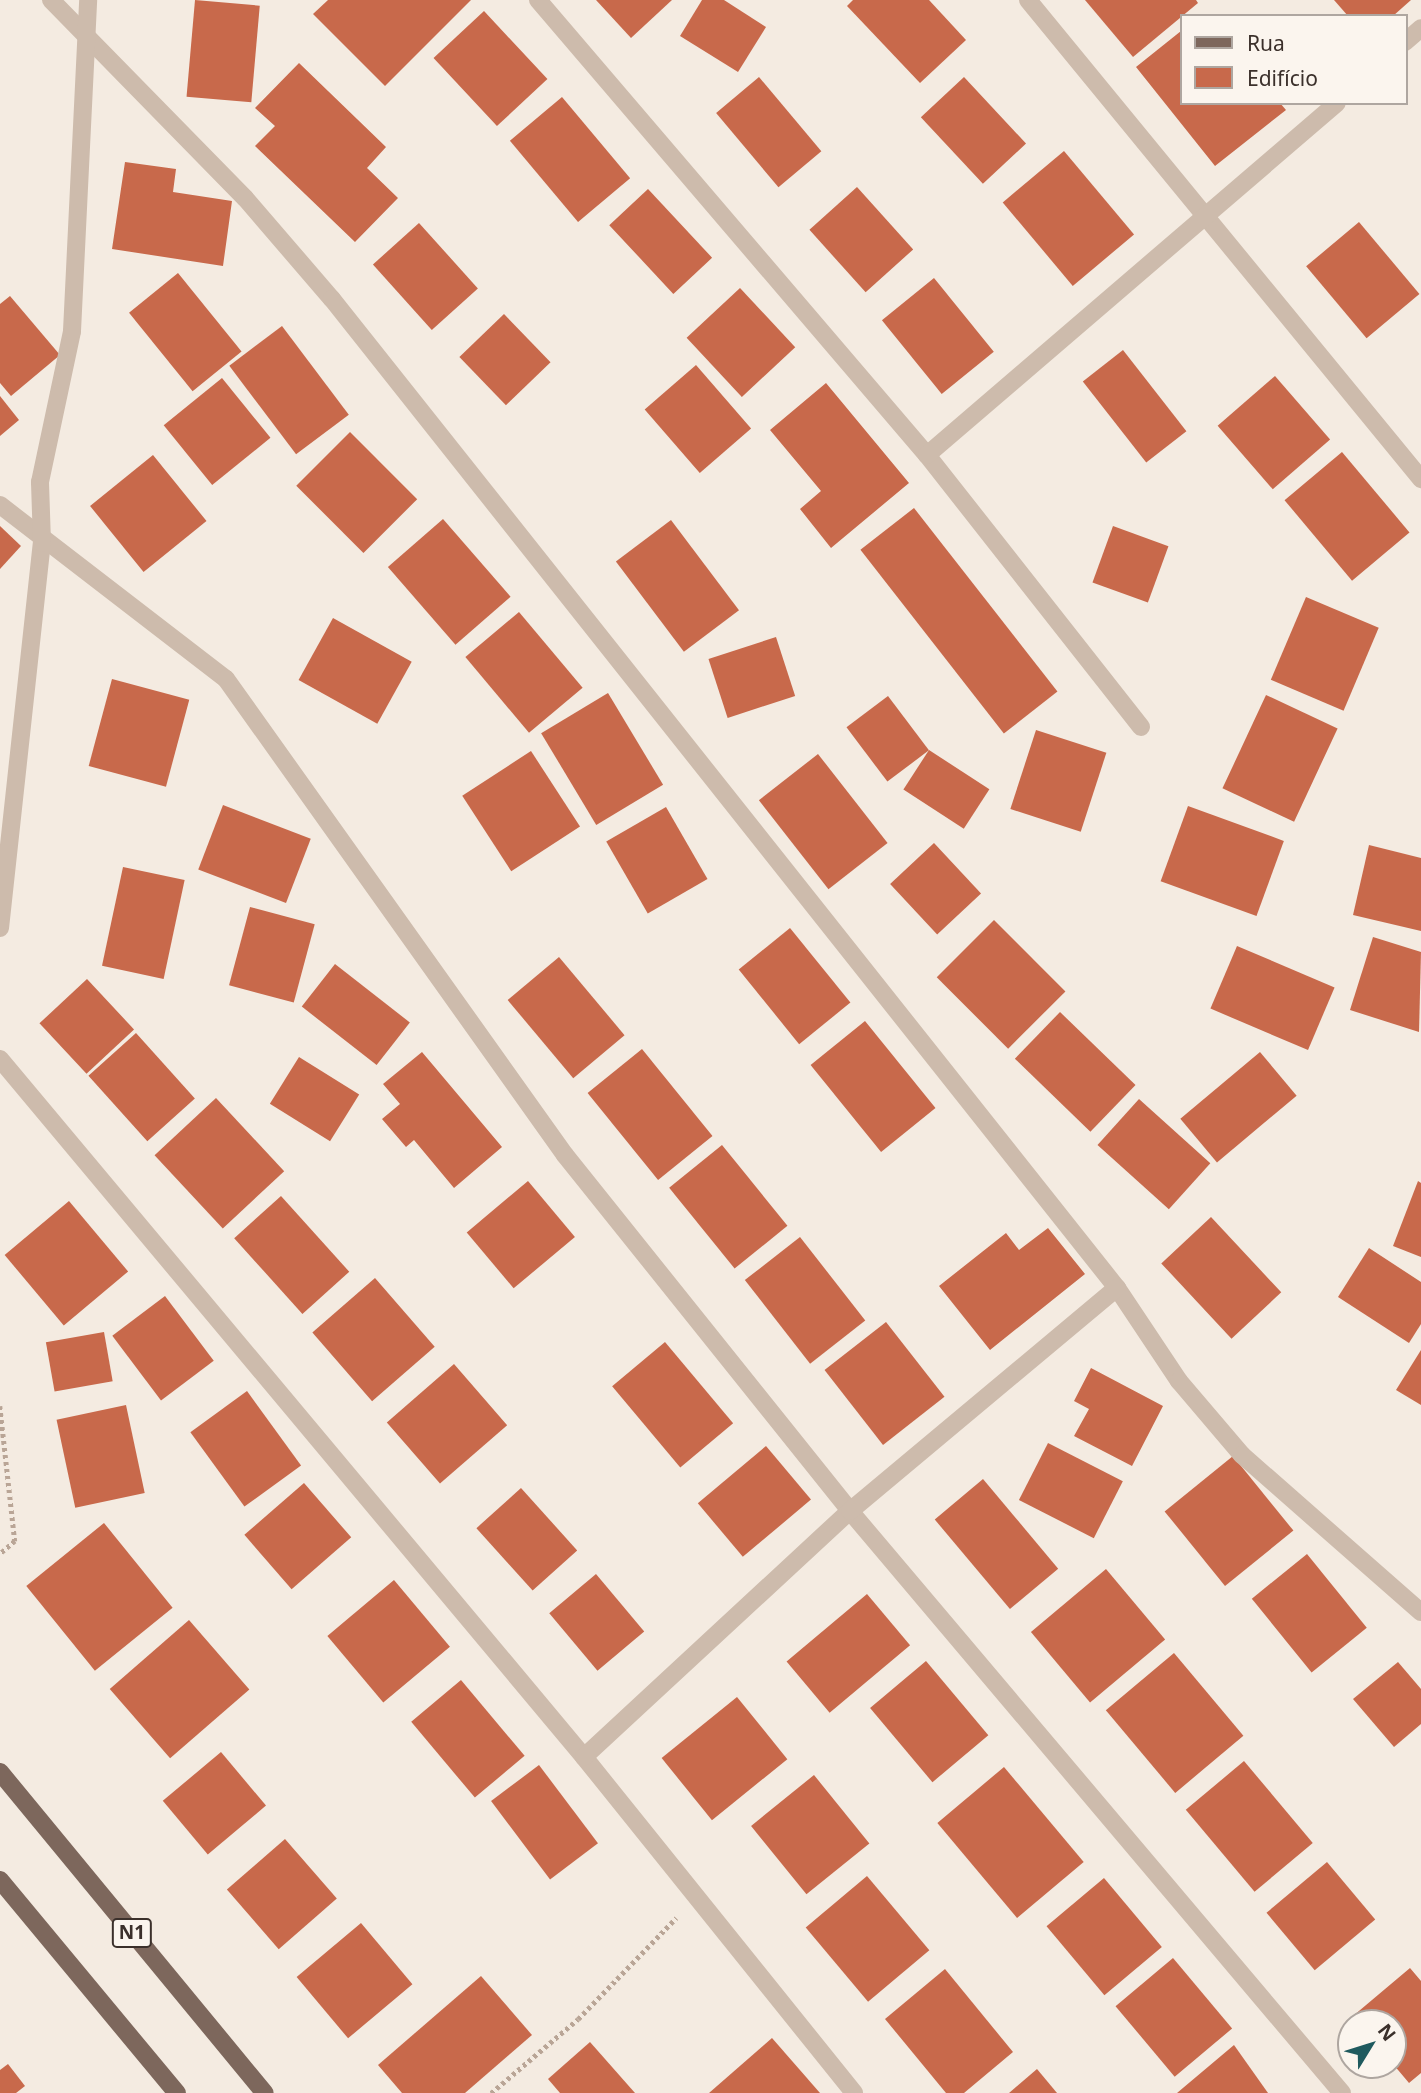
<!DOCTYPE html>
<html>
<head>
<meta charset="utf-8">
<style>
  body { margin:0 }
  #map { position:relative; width:1421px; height:2093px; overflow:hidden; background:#f4ebe1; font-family:"Noto Sans",sans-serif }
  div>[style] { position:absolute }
  .building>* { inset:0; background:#c8694b; transform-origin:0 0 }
  .path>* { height:4.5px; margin-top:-2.25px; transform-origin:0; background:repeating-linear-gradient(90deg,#b9a596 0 3.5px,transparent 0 7px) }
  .minor>* { height:18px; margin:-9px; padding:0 9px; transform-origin:9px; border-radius:9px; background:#cdbbac }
  .major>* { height:18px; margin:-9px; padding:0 9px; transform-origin:9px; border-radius:9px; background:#7d675c }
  span { translate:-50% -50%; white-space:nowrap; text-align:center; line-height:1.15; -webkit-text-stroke:5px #fbf5ee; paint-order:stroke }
  .shield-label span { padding:2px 5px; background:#fbf5ee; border:2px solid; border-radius:5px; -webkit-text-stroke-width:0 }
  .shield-label { font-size:19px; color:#3b302b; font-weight:700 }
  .legend { position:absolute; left:1180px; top:14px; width:228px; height:91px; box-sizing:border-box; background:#fbf5ee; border:2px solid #aea6a0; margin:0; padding:9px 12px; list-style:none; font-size:21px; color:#3b302b }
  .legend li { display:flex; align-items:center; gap:14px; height:35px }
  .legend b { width:35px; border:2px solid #aea6a0 }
  .north { position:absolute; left:1337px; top:2009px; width:70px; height:70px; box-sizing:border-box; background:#fbf5ee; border:2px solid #aea6a0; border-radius:50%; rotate:52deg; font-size:19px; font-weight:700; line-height:28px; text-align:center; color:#3b302b }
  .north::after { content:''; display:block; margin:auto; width:24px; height:32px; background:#1f5a5e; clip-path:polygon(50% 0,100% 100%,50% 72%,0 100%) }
</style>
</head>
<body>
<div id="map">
  <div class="building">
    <i style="left:195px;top:0;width:65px;height:97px;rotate:5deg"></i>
    <i style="clip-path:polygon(328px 0,471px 0,385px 86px,313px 14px)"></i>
    <i style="clip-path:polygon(596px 0,672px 0,631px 38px)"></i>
    <i style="clip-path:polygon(702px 0,724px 0,766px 27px,738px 72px,680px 36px)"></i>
    <i style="clip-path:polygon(853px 0,929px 0,966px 40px,920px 83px,847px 6px)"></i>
    <i style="clip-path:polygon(1085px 0,1196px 0,1198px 3px,1133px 57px)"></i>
    <i style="clip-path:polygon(1334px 0,1411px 0,1393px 16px,1348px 16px)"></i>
    <i style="left:484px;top:11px;width:93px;height:69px;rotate:47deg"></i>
    <i style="clip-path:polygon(1181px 31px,1181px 103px,1280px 103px,1286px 110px,1215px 166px,1136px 67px)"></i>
    <i style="clip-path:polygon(299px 63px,386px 147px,367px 168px,398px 198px,355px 242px,255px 146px,275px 126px,255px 108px)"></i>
    <i style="left:759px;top:77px;width:97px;height:56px;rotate:50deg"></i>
    <i style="left:964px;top:77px;width:91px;height:59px;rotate:47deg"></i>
    <i style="left:562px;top:97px;width:106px;height:68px;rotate:50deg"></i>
    <i style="left:1064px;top:151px;width:109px;height:80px;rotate:50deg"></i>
    <i style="clip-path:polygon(125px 162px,176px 169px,173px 192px,232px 201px,223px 266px,112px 249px)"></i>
    <i style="left:857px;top:187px;width:84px;height:64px;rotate:48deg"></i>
    <i style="left:648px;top:189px;width:94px;height:53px;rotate:47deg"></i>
    <i style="left:1359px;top:222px;width:94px;height:69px;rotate:50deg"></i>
    <i style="left:419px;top:223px;width:88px;height:62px;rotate:48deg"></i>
    <i style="left:178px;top:273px;width:101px;height:63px;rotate:51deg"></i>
    <i style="left:934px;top:278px;width:95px;height:67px;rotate:51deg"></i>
    <i style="left:740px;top:288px;width:81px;height:73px;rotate:47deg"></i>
    <i style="clip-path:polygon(10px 296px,60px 355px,11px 396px,0 383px,0 304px)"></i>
    <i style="left:504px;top:314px;width:67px;height:62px;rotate:46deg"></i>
    <i style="left:282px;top:326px;width:111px;height:66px;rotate:53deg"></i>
    <i style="left:1123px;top:350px;width:103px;height:51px;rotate:52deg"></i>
    <i style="left:696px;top:365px;width:84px;height:68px;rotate:49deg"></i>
    <i style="left:1275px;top:376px;width:84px;height:76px;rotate:49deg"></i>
    <i style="left:222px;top:378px;width:77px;height:75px;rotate:51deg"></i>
    <i style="clip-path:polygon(826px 383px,909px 483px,831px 548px,800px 509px,821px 491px,770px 430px)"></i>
    <i style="clip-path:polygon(0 396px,19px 420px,0 436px)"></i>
    <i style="left:350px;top:432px;width:95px;height:76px;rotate:45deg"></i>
    <i style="left:1342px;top:452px;width:105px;height:75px;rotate:50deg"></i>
    <i style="left:153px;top:455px;width:85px;height:81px;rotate:51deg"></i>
    <i style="left:914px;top:508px;width:233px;height:68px;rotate:52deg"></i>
    <i style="left:443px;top:519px;width:103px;height:73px;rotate:49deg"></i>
    <i style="left:671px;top:520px;width:113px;height:69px;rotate:53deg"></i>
    <i style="clip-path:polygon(0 526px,21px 546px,0 569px)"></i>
    <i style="left:1113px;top:526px;width:59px;height:60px;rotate:20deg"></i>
    <i style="left:1306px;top:597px;width:79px;height:90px;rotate:23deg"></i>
    <i style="left:519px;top:612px;width:99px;height:70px;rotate:50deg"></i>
    <i style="left:333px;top:618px;width:90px;height:71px;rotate:29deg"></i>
    <i style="left:776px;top:637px;width:62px;height:71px;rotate:72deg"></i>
    <i style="left:112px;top:679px;width:80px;height:90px;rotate:15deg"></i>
    <i style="left:608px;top:693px;width:107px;height:78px;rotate:59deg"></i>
    <i style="left:1266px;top:695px;width:79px;height:103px;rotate:25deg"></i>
    <i style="left:888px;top:696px;width:68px;height:52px;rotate:53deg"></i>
    <i style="left:1036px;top:730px;width:74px;height:83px;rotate:18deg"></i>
    <i style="left:929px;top:750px;width:72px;height:47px;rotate:33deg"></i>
    <i style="left:531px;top:751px;width:90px;height:82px;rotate:57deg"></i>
    <i style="left:818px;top:754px;width:113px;height:75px;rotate:52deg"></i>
    <i style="left:223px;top:805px;width:94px;height:69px;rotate:21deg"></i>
    <i style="left:1188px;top:806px;width:102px;height:80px;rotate:20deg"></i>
    <i style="left:666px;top:807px;width:83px;height:69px;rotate:60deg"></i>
    <i style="left:934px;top:843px;width:69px;height:60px;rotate:47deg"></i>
    <i style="clip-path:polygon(1369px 845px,1421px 858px,1421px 931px,1353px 915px)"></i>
    <i style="left:123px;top:867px;width:63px;height:101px;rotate:12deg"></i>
    <i style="left:250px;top:907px;width:67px;height:81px;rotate:15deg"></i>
    <i style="left:994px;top:920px;width:101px;height:81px;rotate:45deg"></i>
    <i style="left:790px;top:928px;width:96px;height:66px;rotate:51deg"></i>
    <i style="clip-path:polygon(1373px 937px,1421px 952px,1419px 1032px,1350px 1010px)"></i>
    <i style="left:1237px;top:946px;width:106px;height:68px;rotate:23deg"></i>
    <i style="left:559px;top:957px;width:102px;height:67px;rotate:50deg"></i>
    <i style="left:335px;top:964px;width:95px;height:54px;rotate:38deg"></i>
    <i style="left:87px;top:979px;width:69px;height:65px;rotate:47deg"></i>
    <i style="left:1060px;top:1012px;width:105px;height:65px;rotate:44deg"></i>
    <i style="left:865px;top:1021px;width:112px;height:70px;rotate:51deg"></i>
    <i style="left:136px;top:1033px;width:88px;height:64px;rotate:48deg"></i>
    <i style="left:642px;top:1049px;width:112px;height:70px;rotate:51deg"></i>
    <i style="clip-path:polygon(422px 1052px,502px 1147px,454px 1188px,414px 1140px,406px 1147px,382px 1119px,400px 1104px,383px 1084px)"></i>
    <i style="left:1260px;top:1052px;width:57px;height:104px;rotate:50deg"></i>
    <i style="left:299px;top:1057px;width:71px;height:55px;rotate:32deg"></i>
    <i style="left:216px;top:1098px;width:100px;height:84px;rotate:47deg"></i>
    <i style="left:1139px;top:1099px;width:96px;height:62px;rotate:42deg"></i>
    <i style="left:722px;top:1145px;width:104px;height:68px;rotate:51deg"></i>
    <i style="left:528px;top:1181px;width:73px;height:80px;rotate:50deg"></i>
    <i style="clip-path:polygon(1418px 1181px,1421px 1183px,1421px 1257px,1393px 1246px)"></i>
    <i style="left:281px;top:1196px;width:102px;height:63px;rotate:48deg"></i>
    <i style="left:69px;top:1201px;width:92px;height:84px;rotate:50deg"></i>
    <i style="left:1211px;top:1217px;width:103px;height:68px;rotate:47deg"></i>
    <i style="clip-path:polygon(1048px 1228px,1085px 1274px,990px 1350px,939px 1286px,1006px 1233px,1019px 1250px)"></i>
    <i style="left:800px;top:1237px;width:106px;height:70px;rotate:52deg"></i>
    <i style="clip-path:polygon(1369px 1248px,1421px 1282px,1421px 1324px,1409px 1343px,1338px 1297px)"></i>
    <i style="left:375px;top:1278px;width:91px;height:83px;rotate:49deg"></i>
    <i style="left:165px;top:1296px;width:81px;height:66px;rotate:53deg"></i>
    <i style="left:886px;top:1322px;width:95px;height:78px;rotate:52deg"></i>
    <i style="left:104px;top:1332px;width:50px;height:59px;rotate:80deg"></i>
    <i style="left:665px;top:1342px;width:106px;height:69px;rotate:50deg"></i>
    <i style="clip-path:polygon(1421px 1350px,1421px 1405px,1396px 1390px)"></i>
    <i style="left:454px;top:1364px;width:81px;height:89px;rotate:49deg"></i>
    <i style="clip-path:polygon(1091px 1368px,1163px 1406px,1132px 1466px,1074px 1436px,1089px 1409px,1074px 1401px)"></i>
    <i style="left:247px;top:1391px;width:92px;height:70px;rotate:54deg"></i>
    <i style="left:126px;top:1405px;width:90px;height:71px;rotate:78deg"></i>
    <i style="left:1048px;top:1443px;width:84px;height:64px;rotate:27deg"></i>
    <i style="left:766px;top:1446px;width:70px;height:89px;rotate:50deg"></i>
    <i style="left:1233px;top:1456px;width:96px;height:88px;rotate:51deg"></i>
    <i style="left:983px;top:1479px;width:117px;height:63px;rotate:50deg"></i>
    <i style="left:304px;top:1483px;width:72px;height:79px;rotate:49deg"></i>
    <i style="left:521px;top:1488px;width:84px;height:60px;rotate:48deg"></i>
    <i style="left:104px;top:1523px;width:109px;height:100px;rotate:51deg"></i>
    <i style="left:1307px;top:1554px;width:95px;height:71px;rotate:51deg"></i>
    <i style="left:1106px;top:1569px;width:92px;height:98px;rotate:50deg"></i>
    <i style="left:596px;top:1574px;width:75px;height:61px;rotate:50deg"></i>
    <i style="left:394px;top:1580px;width:87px;height:87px;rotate:50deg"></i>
    <i style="left:867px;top:1594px;width:67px;height:105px;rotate:50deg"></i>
    <i style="left:189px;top:1620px;width:92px;height:105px;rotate:49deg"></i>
    <i style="left:1174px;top:1653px;width:108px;height:89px;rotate:50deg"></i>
    <i style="left:926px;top:1661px;width:97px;height:73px;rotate:50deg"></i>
    <i style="clip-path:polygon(1398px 1662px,1421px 1689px,1421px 1724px,1394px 1747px,1353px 1699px)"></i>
    <i style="left:461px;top:1680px;width:99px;height:65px;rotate:50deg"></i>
    <i style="left:737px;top:1697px;width:80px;height:97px;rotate:51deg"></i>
    <i style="left:221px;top:1752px;width:70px;height:76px;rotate:50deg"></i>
    <i style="left:1244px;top:1761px;width:107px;height:76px;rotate:50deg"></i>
    <i style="left:539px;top:1765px;width:98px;height:60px;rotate:53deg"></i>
    <i style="left:1004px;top:1767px;width:124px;height:87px;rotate:50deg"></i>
    <i style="left:814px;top:1775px;width:88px;height:81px;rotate:51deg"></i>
    <i style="left:285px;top:1839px;width:79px;height:77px;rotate:49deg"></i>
    <i style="left:1327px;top:1862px;width:75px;height:79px;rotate:50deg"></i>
    <i style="left:867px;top:1876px;width:97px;height:80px;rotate:50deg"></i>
    <i style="left:1104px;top:1878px;width:90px;height:75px;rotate:50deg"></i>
    <i style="left:361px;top:1923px;width:80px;height:84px;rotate:50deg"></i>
    <i style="left:1173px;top:1958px;width:92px;height:75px;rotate:50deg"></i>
    <i style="clip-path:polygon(1410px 1968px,1421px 1981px,1421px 2073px,1409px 2083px,1393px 2064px,1393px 2023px,1359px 2023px,1353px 2016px)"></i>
    <i style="clip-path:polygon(945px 1969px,1013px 2052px,964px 2093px,946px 2093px,885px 2019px)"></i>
    <i style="clip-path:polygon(481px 1976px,532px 2035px,465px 2093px,402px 2093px,378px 2065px)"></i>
    <i style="clip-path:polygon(772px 2038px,820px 2093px,709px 2093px)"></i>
    <i style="clip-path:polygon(590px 2042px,635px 2093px,560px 2093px,548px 2079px)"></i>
    <i style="clip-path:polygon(1234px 2045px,1268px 2093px,1177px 2093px)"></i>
    <i style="clip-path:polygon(8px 2064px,25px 2086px,16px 2093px,0 2093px,0 2070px)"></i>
    <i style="clip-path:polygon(1037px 2069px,1057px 2093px,1009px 2093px)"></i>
  </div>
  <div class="path">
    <i style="left:0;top:1406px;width:136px;rotate:83.7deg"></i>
    <i style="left:15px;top:1541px;width:20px;rotate:139deg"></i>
    <i style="left:491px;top:2093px;width:114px;rotate:-40.4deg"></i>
    <i style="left:578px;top:2019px;width:141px;rotate:-45.9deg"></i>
  </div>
  <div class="minor">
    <i style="left:51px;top:0;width:277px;rotate:45.6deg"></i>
    <i style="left:245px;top:198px;width:133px;rotate:49.3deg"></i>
    <i style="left:332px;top:299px;width:1263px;rotate:51.56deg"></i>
    <i style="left:1117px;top:1288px;width:112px;rotate:56.3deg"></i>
    <i style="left:1179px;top:1381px;width:97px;rotate:49.6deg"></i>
    <i style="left:1242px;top:1455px;width:238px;rotate:41.3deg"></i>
    <i style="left:538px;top:0;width:599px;rotate:49.47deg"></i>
    <i style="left:927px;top:455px;width:346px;rotate:51.8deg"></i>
    <i style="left:1028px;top:0;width:620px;rotate:50.63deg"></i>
    <i style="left:1405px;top:42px;width:21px;rotate:-41deg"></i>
    <i style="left:927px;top:455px;width:540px;rotate:-40.65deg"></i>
    <i style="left:0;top:505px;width:285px;rotate:37.6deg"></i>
    <i style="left:226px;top:679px;width:584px;rotate:54.54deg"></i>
    <i style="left:565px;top:1155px;width:456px;rotate:51.3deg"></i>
    <i style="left:850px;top:1511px;width:762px;rotate:49.79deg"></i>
    <i style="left:0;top:928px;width:387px;rotate:-83.8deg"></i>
    <i style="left:42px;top:543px;width:61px;rotate:-91.9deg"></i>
    <i style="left:40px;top:482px;width:154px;rotate:-78deg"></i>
    <i style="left:72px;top:331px;width:331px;rotate:-87.2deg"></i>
    <i style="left:0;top:1059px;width:910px;rotate:50.08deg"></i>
    <i style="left:584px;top:1757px;width:431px;rotate:51.2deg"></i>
    <i style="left:584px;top:1757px;width:362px;rotate:-42.8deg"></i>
    <i style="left:850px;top:1511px;width:348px;rotate:-39.9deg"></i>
  </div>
  <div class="major">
    <i style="left:0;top:1772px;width:416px;rotate:50.5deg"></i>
    <i style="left:0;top:1880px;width:277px;rotate:50.3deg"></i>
  </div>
  <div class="shield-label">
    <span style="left:132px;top:1933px">N1</span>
  </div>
  <ul class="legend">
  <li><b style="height:9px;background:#7d675c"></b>Rua</li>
  <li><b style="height:19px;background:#c8694b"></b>Edifício</li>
  </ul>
  <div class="north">N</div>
</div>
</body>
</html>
